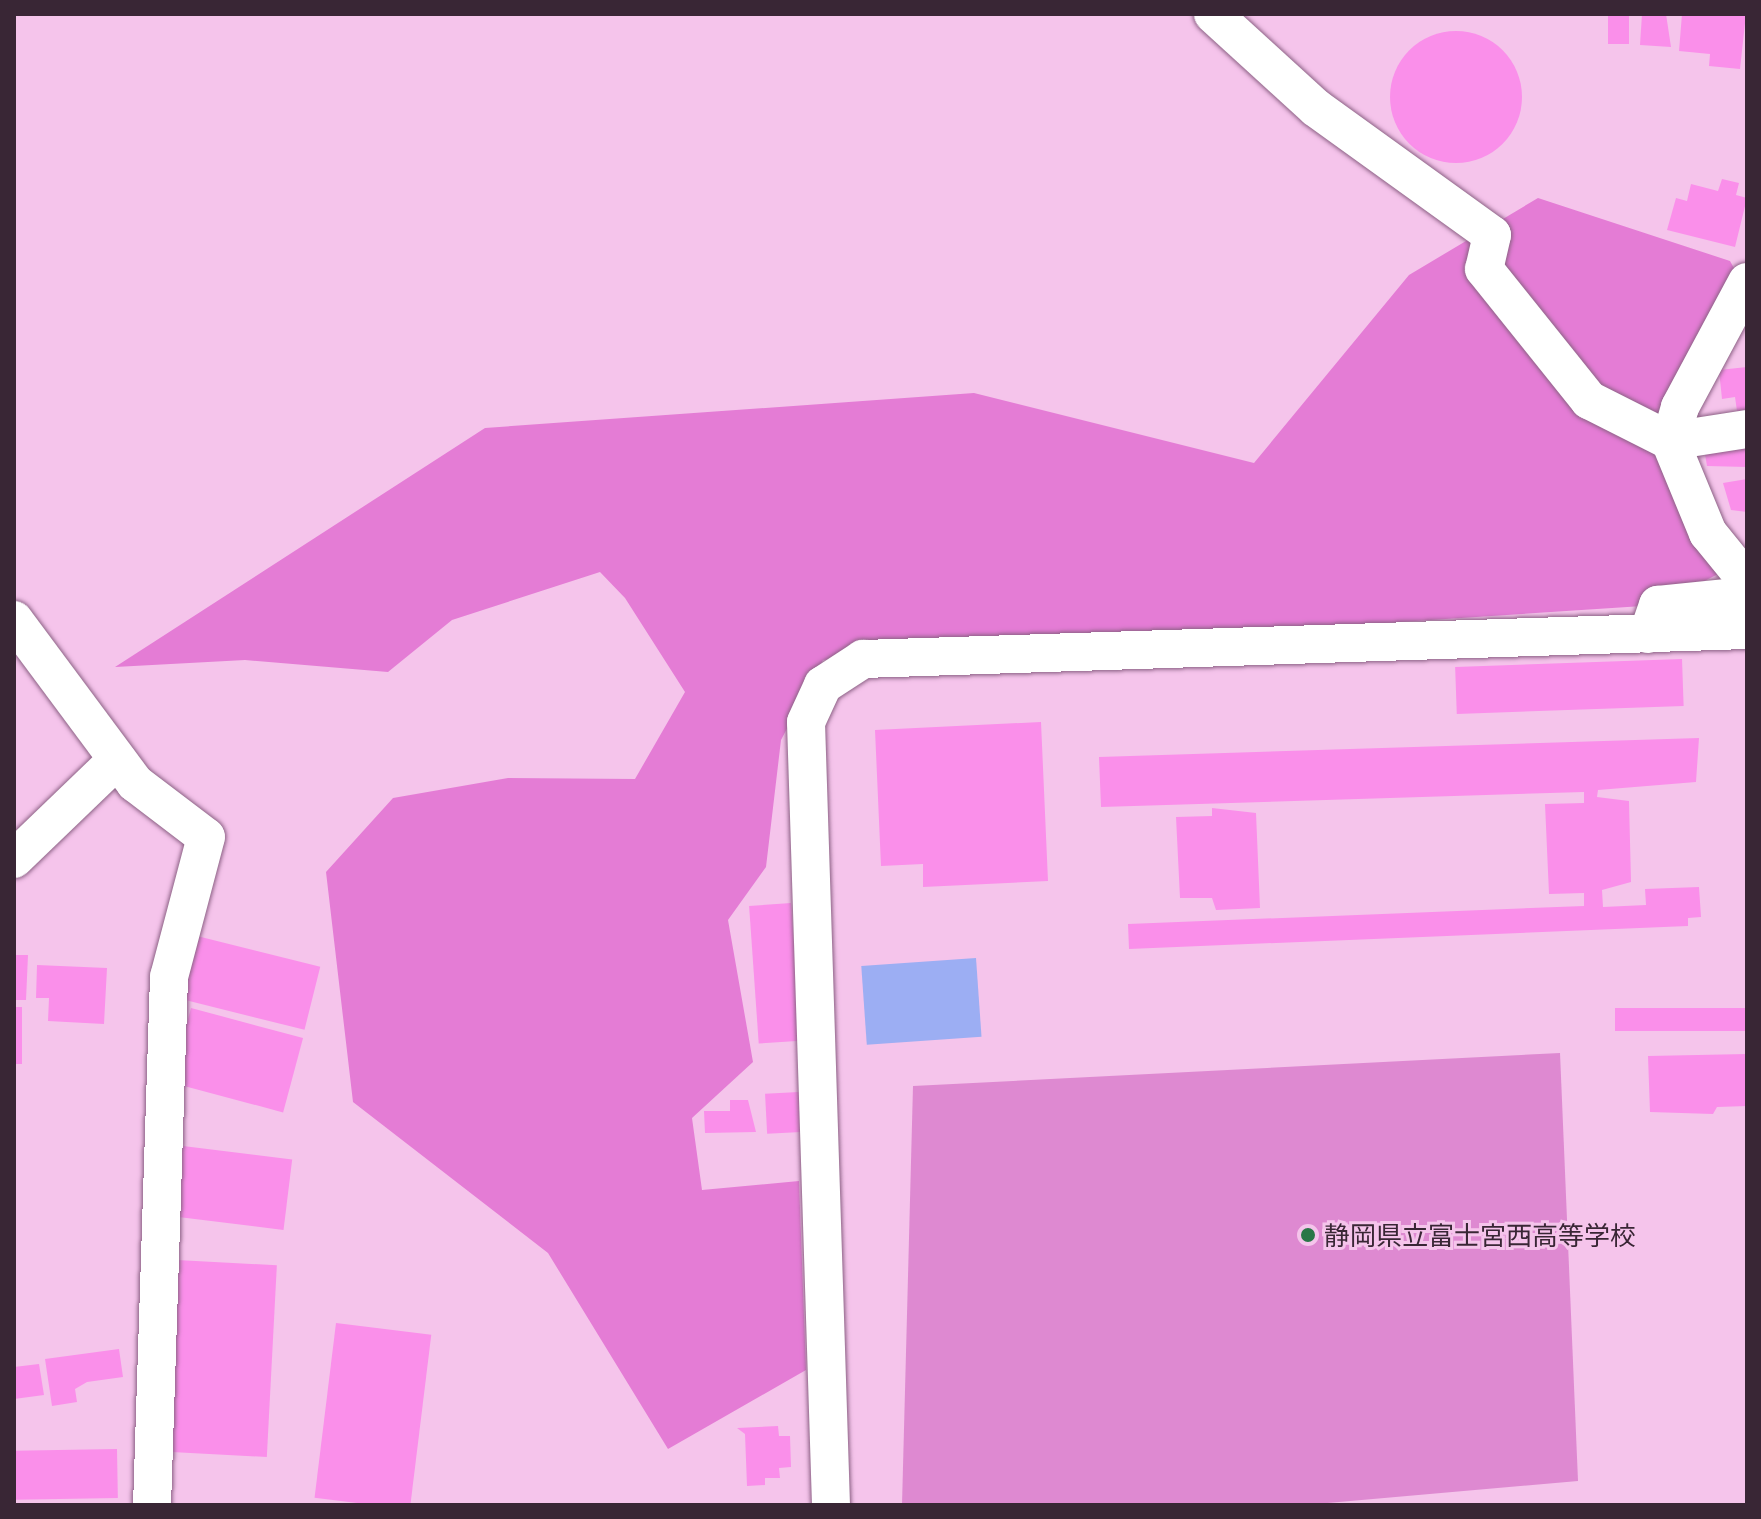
<!DOCTYPE html>
<html>
<head>
<meta charset="utf-8">
<style>
  body { margin:0 }
  #map { position:relative; width:1761px; height:1519px; overflow:hidden; background:#f5c4eb; font-family:Barlow,"Noto Sans JP",sans-serif }
  div>[style] { position:absolute }
  .green>* { inset:0; background:#de89d1 }
  .forest>* { inset:0; background:#e47cd5 }
  .water>* { inset:0; background:#9caef3; transform-origin:0 0 }
  .building>* { inset:0; background:#fa8fea; transform-origin:0 0 }
  .round { border-radius:50% }
  .roads { filter:drop-shadow(0 0 2px #8c6185) drop-shadow(0 0 2px #8c6185) }
  .minor>* { height:38px; margin:-19px; padding:0 19px; transform-origin:19px; border-radius:19px; background:#fff }
  .dots>* { width:22px; height:22px; translate:-50% -50%; box-sizing:border-box; border:4px solid #f5c4eb; border-radius:50% }
  span { translate:-50% -50%; white-space:nowrap; text-align:center; line-height:1.15; -webkit-text-stroke:6px #f5c4eb; paint-order:stroke }
  .poi-label { font-size:26px; color:#392635 }
  .left { translate:0 -50%; text-align:left }
  .frame { position:absolute; inset:0; border:16px solid #392635; pointer-events:none }
</style>
</head>
<body>
<div id="map">
  <div class="green">
    <i style="clip-path:polygon(1560px 1053px,1578px 1481px,1305px 1505px,902px 1505px,913px 1086px)"></i>
  </div>
  <div class="forest">
    <i style="clip-path:polygon(1538px 198px,1730px 261px,1744px 286px,1672px 424px,1718px 574px,1658px 605px,823px 660px,781px 740px,766px 867px,728px 920px,753px 1062px,692px 1118px,702px 1190px,799px 1181px,806px 1370px,668px 1449px,548px 1253px,353px 1102px,326px 872px,393px 798px,508px 778px,635px 779px,685px 692px,625px 598px,600px 572px,452px 620px,388px 672px,245px 660px,115px 667px,485px 428px,974px 393px,1254px 463px,1409px 275px)"></i>
  </div>
  <div class="water">
    <i style="left:976px;top:958px;width:79px;height:115px;rotate:86deg"></i>
  </div>
  <div class="building">
    <i style="clip-path:polygon(1642px 14px,1666px 14px,1671px 47px,1640px 45px)"></i>
    <i style="clip-path:polygon(1682px 14px,1746px 14px,1740px 69px,1709px 66px,1710px 54px,1679px 51px)"></i>
    <i style="left:1608px;top:16px;width:21px;height:28px"></i>
    <i class="round" style="left:1390px;top:31px;width:132px;height:132px"></i>
    <i style="clip-path:polygon(1722px 179px,1739px 183px,1736px 195px,1747px 198px,1735px 247px,1667px 230px,1676px 198px,1687px 201px,1691px 184px,1718px 191px)"></i>
    <i style="clip-path:polygon(1747px 367px,1747px 410px,1737px 411px,1735px 397px,1722px 399px,1719px 370px)"></i>
    <i style="clip-path:polygon(1747px 441px,1747px 467px,1707px 466px,1704px 448px)"></i>
    <i style="clip-path:polygon(1747px 479px,1747px 512px,1731px 510px,1723px 483px)"></i>
    <i style="left:1682px;top:659px;width:47px;height:227px;rotate:88deg"></i>
    <i style="clip-path:polygon(1041px 722px,1048px 881px,923px 887px,923px 864px,881px 866px,875px 730px)"></i>
    <i style="clip-path:polygon(1699px 738px,1696px 782px,1598px 790px,1597px 797px,1629px 801px,1631px 882px,1602px 890px,1603px 907px,1646px 905px,1645px 889px,1699px 887px,1701px 917px,1688px 918px,1688px 926px,1129px 949px,1128px 924px,1584px 906px,1584px 893px,1549px 894px,1545px 804px,1584px 803px,1584px 792px,1101px 807px,1099px 757px)"></i>
    <i style="clip-path:polygon(1212px 808px,1256px 813px,1260px 908px,1216px 910px,1212px 898px,1180px 898px,1176px 817px,1212px 816px)"></i>
    <i style="left:791px;top:903px;width:138px;height:42px;rotate:86deg"></i>
    <i style="left:197px;top:936px;width:127px;height:65px;rotate:14deg"></i>
    <i style="clip-path:polygon(14px 955px,28px 955px,26px 1000px,14px 1000px)"></i>
    <i style="clip-path:polygon(37px 965px,107px 968px,104px 1024px,48px 1021px,49px 998px,36px 998px)"></i>
    <i style="left:14px;top:1007px;width:8px;height:57px"></i>
    <i style="left:191px;top:1008px;width:116px;height:77px;rotate:15deg"></i>
    <i style="left:1747px;top:1008px;width:23px;height:132px;rotate:90deg"></i>
    <i style="clip-path:polygon(1747px 1054px,1747px 1106px,1717px 1107px,1713px 1114px,1650px 1112px,1648px 1056px)"></i>
    <i style="left:799px;top:1092px;width:40px;height:34px;rotate:87deg"></i>
    <i style="clip-path:polygon(730px 1100px,748px 1100px,756px 1132px,705px 1133px,704px 1111px,730px 1111px)"></i>
    <i style="left:183px;top:1146px;width:110px;height:71px;rotate:7deg"></i>
    <i style="left:177px;top:1260px;width:100px;height:192px;rotate:3deg"></i>
    <i style="left:336px;top:1323px;width:96px;height:176px;rotate:7deg"></i>
    <i style="clip-path:polygon(119px 1349px,123px 1377px,87px 1382px,75px 1389px,77px 1402px,52px 1406px,45px 1359px)"></i>
    <i style="clip-path:polygon(39px 1364px,44px 1395px,14px 1399px,14px 1367px)"></i>
    <i style="clip-path:polygon(778px 1426px,779px 1436px,790px 1436px,791px 1467px,779px 1468px,780px 1478px,765px 1478px,765px 1485px,747px 1486px,745px 1434px,737px 1428px)"></i>
    <i style="left:117px;top:1449px;width:49px;height:103px;rotate:89deg"></i>
  </div>
  <div class="roads">
    <div class="minor">
      <i style="left:1213px;top:14px;width:139px;rotate:42.4deg"></i>
      <i style="left:1316px;top:108px;width:217px;rotate:35.8deg"></i>
      <i style="left:1492px;top:235px;width:35px;rotate:103deg"></i>
      <i style="left:1484px;top:269px;width:168px;rotate:51.3deg"></i>
      <i style="left:1589px;top:400px;width:91px;rotate:26.8deg"></i>
      <i style="left:1670px;top:441px;width:78px;rotate:-8.9deg"></i>
      <i style="left:1747px;top:282px;width:142px;rotate:118.2deg"></i>
      <i style="left:1680px;top:407px;width:35px;rotate:106deg"></i>
      <i style="left:1670px;top:441px;width:100px;rotate:67.6deg"></i>
      <i style="left:1708px;top:533px;width:62px;rotate:50.9deg"></i>
      <i style="left:14px;top:620px;width:203px;rotate:53.4deg"></i>
      <i style="left:135px;top:783px;width:89px;rotate:37.3deg"></i>
      <i style="left:206px;top:837px;width:145px;rotate:104.8deg"></i>
      <i style="left:169px;top:977px;width:528px;rotate:91.84deg"></i>
      <i style="left:1648px;top:634px;width:31px;rotate:-71deg"></i>
      <i style="left:1658px;top:605px;width:89px;rotate:-5.8deg"></i>
      <i style="left:14px;top:859px;width:143px;rotate:-43.9deg"></i>
      <i style="left:831px;top:1505px;width:783px;rotate:-91.83deg"></i>
      <i style="left:806px;top:722px;width:41px;rotate:-65.3deg"></i>
      <i style="left:823px;top:685px;width:48px;rotate:-33deg"></i>
      <i style="left:863px;top:659px;width:884px;rotate:-1.88deg"></i>
    </div>
  </div>
  <div class="dots">
    <i style="left:1308px;top:1235px;background:#297747"></i>
  </div>
  <div class="poi-label">
    <span class="left" style="left:1324px;top:1235px">静岡県立富士宮西高等学校</span>
  </div>
  <div class="frame"></div>
</div>
</body>
</html>
